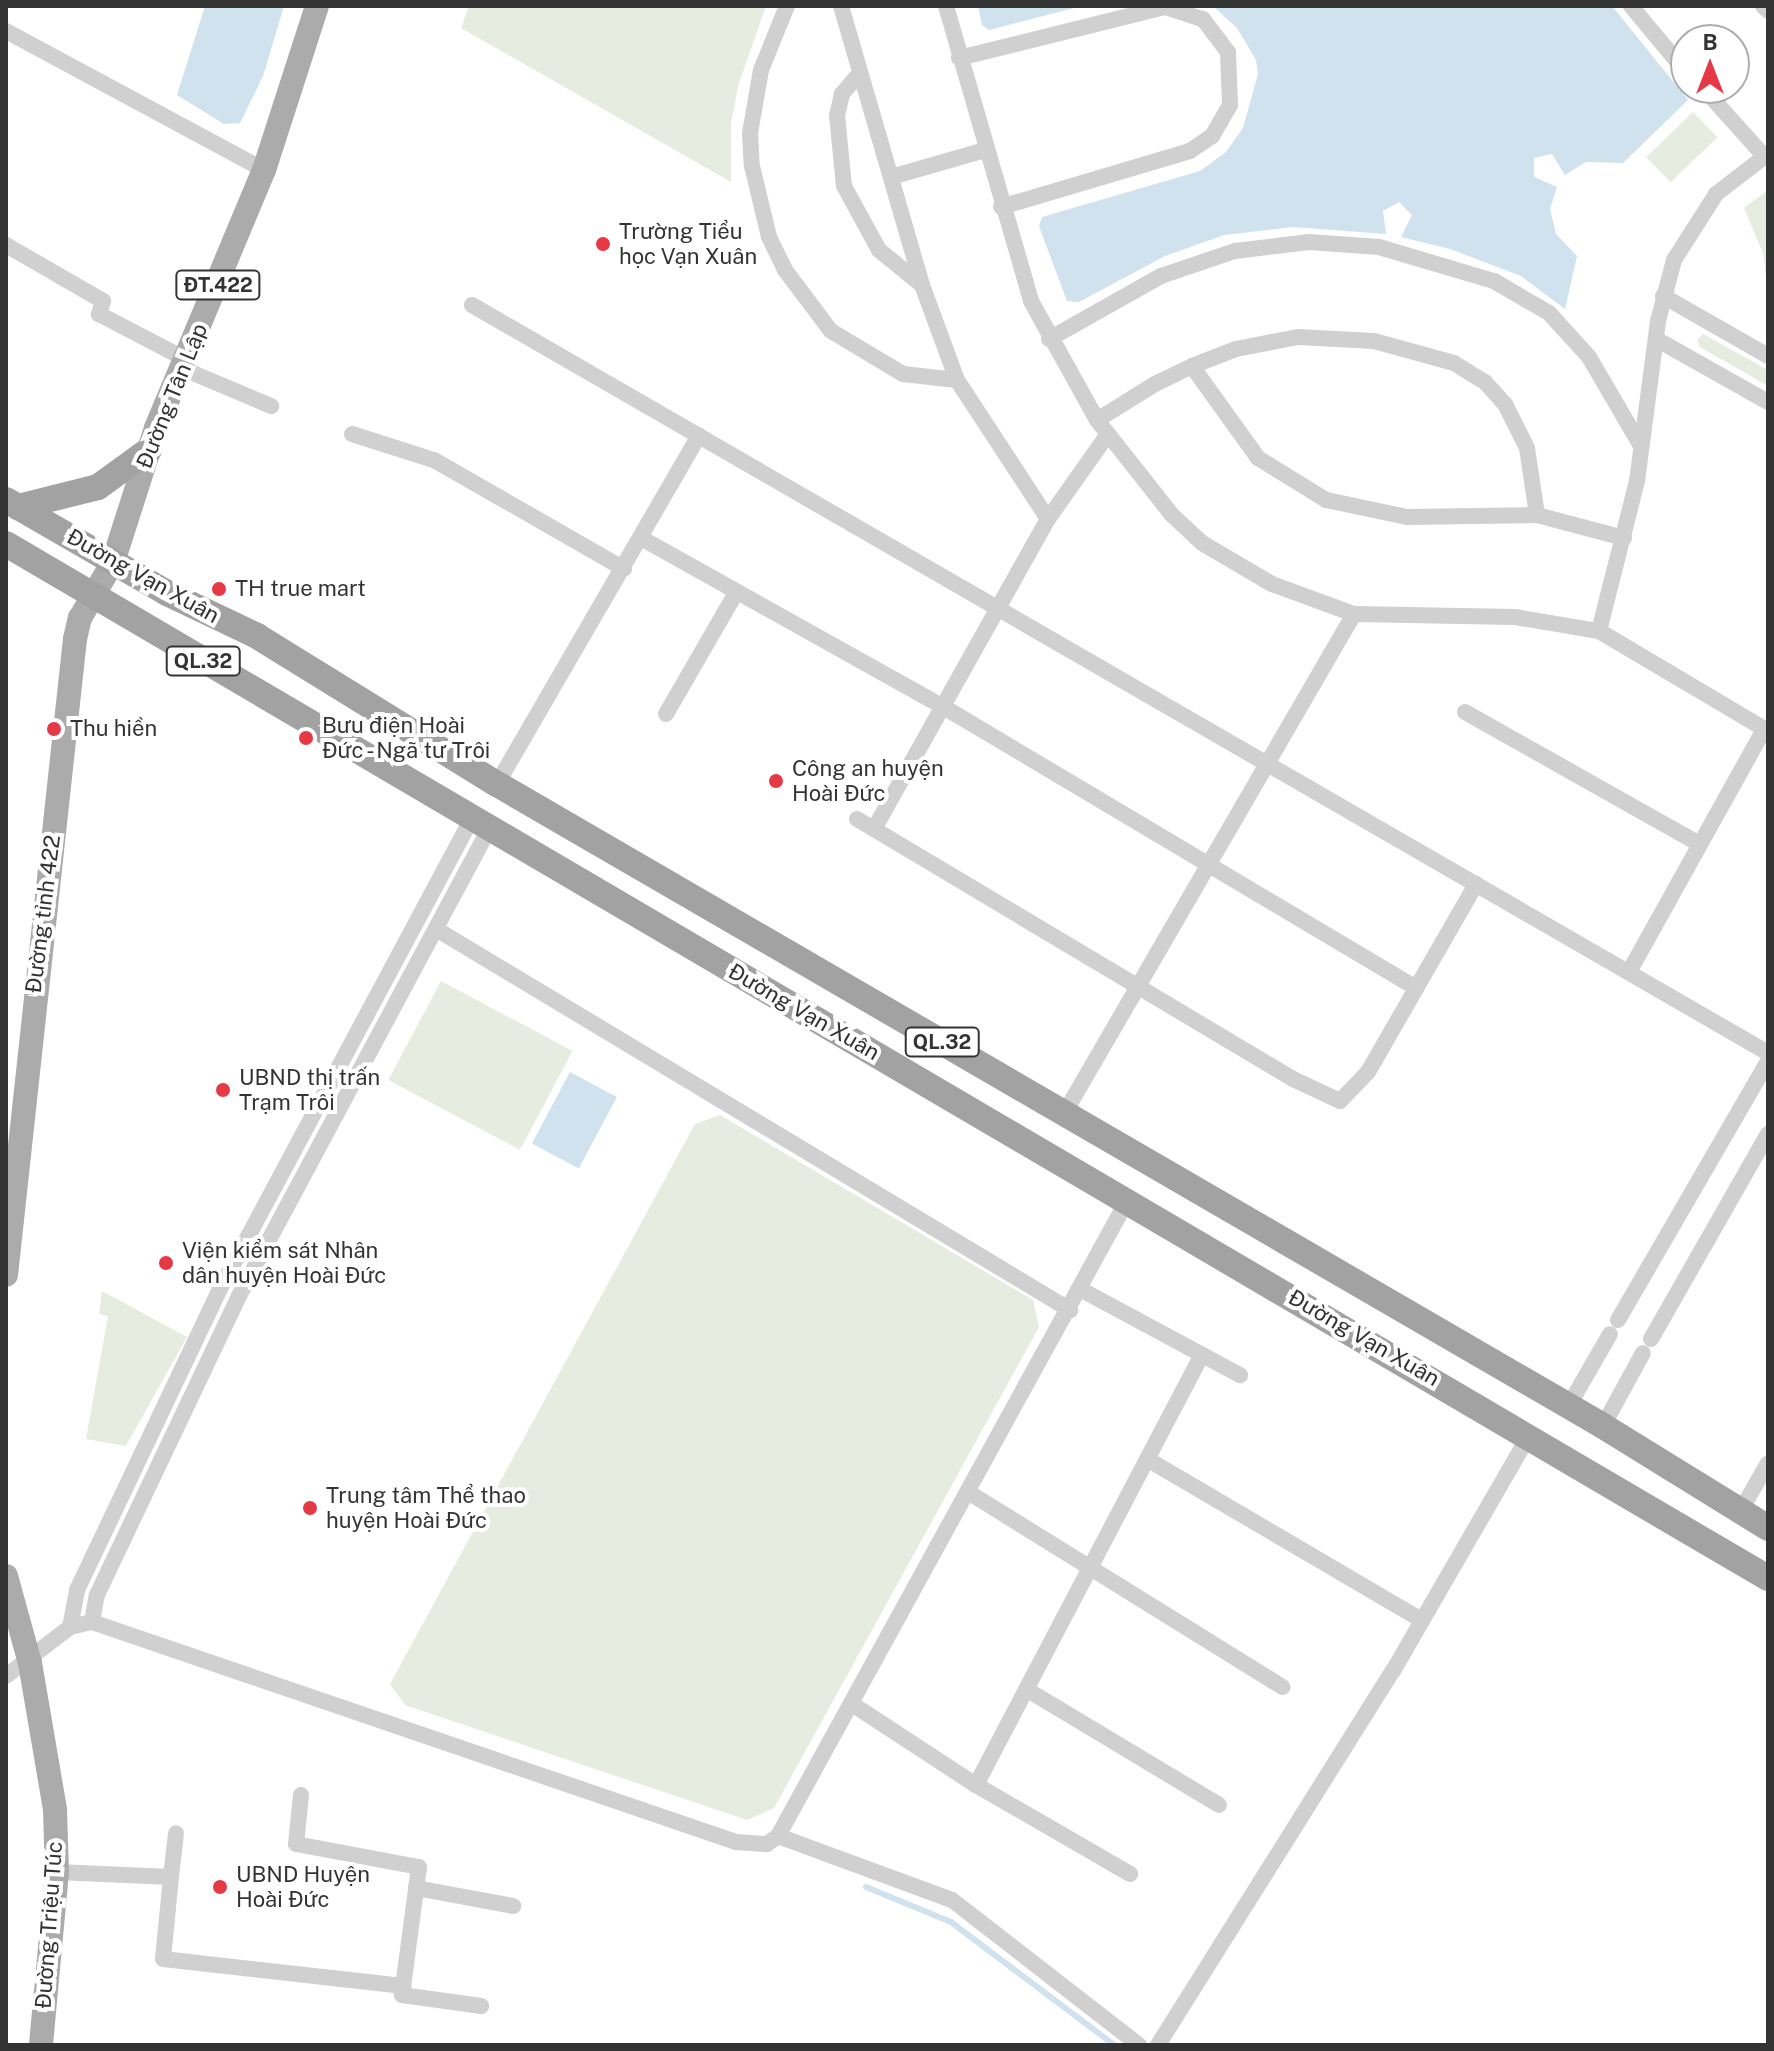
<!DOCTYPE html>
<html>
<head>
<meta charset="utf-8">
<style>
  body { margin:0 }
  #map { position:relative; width:1774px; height:2051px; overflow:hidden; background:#fff; font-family:"Public Sans",sans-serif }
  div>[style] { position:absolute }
  .green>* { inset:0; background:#e6ecdf; transform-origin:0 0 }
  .water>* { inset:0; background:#cfe2ee; transform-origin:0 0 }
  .stream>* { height:6px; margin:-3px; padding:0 3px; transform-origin:3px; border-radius:3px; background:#cfe2ee }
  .minor>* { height:16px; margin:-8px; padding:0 8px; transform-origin:8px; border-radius:8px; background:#d0d0d0 }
  .primary>* { height:24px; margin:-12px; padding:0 12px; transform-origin:12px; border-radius:12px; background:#ababab }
  .trunk>* { height:26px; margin:-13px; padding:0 13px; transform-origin:13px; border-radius:13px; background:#a2a2a2 }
  .dots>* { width:22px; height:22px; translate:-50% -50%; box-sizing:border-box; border:4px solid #fff; border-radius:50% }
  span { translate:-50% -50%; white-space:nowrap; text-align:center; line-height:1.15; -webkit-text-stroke:8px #fff; paint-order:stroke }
  .shield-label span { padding:2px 6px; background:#fff; border:2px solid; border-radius:6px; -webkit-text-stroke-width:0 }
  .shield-label { font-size:20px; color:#333; font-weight:700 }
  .poi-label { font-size:22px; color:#333 }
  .left { translate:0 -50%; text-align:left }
  .street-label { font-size:22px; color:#333 }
  .frame { position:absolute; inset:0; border:8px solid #333; pointer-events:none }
  .north { position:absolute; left:1670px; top:24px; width:80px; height:80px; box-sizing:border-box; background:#fff; border:2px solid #adadad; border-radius:50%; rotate:0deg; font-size:22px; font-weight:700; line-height:32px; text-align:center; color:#333 }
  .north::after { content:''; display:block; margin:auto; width:28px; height:36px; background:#e63946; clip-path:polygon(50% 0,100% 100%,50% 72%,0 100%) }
</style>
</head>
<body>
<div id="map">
  <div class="green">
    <i style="clip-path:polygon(469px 6px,766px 6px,738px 86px,731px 124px,731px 182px,461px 28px)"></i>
    <i style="left:1693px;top:112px;width:35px;height:65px;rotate:46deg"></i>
    <i style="clip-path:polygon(1768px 190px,1768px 291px,1763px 253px,1744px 208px)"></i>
    <i style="clip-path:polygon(1703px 334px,1768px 370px,1768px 386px,1700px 347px,1697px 340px)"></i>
    <i style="left:441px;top:981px;width:149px;height:112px;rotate:28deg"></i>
    <i style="clip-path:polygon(720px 1115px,1033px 1300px,1039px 1327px,774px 1808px,747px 1820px,405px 1705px,390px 1684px,695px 1124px)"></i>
    <i style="clip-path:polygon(102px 1291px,187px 1337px,126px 1446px,86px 1439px,108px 1316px,99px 1314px)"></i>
  </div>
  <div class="water">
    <i style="clip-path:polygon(205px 6px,284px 6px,263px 76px,240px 123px,224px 124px,177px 95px)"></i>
    <i style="clip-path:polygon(978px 6px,1082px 6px,989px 30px,982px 25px)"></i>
    <i style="clip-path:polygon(1213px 6px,1612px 6px,1688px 100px,1623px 163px,1586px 162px,1565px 175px,1552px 154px,1534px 158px,1534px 177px,1557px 187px,1550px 209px,1556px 234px,1577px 256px,1565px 309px,1521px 276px,1450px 249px,1401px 237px,1412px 215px,1399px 202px,1383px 211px,1386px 234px,1293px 227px,1224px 235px,1165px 256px,1079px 302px,1067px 301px,1039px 226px,1042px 217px,1200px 171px,1226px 152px,1243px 128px,1258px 74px,1256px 60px,1237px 28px)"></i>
    <i style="left:570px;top:1072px;width:53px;height:81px;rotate:28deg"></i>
  </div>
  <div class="stream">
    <i style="left:866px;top:1887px;width:92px;rotate:22.4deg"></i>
    <i style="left:951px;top:1922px;width:204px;rotate:37deg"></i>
  </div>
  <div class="minor">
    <i style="left:787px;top:6px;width:69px;rotate:112.1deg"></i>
    <i style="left:761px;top:70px;width:64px;rotate:99.9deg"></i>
    <i style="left:750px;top:133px;width:33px;rotate:87deg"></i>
    <i style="left:752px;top:166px;width:73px;rotate:76.5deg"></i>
    <i style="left:769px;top:237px;width:37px;rotate:64deg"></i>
    <i style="left:785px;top:270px;width:76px;rotate:53deg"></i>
    <i style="left:831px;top:331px;width:84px;rotate:30.8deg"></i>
    <i style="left:903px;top:374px;width:54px;rotate:6.3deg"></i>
    <i style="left:841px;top:6px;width:291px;rotate:73.8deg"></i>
    <i style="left:922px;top:285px;width:101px;rotate:69.8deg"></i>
    <i style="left:957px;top:380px;width:166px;rotate:56.8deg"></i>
    <i style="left:946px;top:6px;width:307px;rotate:73.9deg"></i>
    <i style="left:1031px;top:301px;width:136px;rotate:61deg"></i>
    <i style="left:1097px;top:420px;width:121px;rotate:51.7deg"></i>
    <i style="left:1172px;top:515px;width:41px;rotate:43deg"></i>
    <i style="left:1202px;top:543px;width:81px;rotate:30.4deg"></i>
    <i style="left:1272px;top:584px;width:87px;rotate:20.1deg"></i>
    <i style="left:1354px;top:614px;width:161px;rotate:1.1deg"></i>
    <i style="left:1515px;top:617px;width:85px;rotate:9.5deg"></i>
    <i style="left:1599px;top:631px;width:196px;rotate:30.6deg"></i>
    <i style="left:1631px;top:6px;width:86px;rotate:50.2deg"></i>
    <i style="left:1763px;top:6px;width:7px;rotate:45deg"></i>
    <i style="left:6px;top:31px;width:293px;rotate:28.3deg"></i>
    <i style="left:959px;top:58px;width:212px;rotate:-13.9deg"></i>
    <i style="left:1165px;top:7px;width:40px;rotate:18deg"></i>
    <i style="left:1203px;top:19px;width:41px;rotate:52.9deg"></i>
    <i style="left:1228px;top:52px;width:53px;rotate:87.8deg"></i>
    <i style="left:1230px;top:105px;width:36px;rotate:120deg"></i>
    <i style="left:1212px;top:136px;width:27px;rotate:146deg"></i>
    <i style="left:1190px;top:151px;width:197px;rotate:163.5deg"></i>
    <i style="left:860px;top:73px;width:28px;rotate:131deg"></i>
    <i style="left:842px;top:94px;width:22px;rotate:103deg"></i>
    <i style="left:837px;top:115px;width:71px;rotate:84.4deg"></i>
    <i style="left:844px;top:186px;width:73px;rotate:61.3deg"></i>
    <i style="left:879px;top:250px;width:55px;rotate:39.1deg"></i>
    <i style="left:1703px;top:88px;width:91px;rotate:48.1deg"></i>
    <i style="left:891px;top:177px;width:98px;rotate:-16deg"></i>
    <i style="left:6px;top:245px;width:112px;rotate:30deg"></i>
    <i style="left:103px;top:301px;width:14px;rotate:107deg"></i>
    <i style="left:99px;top:314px;width:97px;rotate:27.6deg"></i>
    <i style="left:1663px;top:296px;width:121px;rotate:29.7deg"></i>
    <i style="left:472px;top:305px;width:1496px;rotate:29.99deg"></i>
    <i style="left:1049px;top:339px;width:129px;rotate:-29.4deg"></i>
    <i style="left:1161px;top:276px;width:78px;rotate:-18.7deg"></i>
    <i style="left:1235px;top:251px;width:75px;rotate:-6.9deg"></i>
    <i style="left:1309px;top:242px;width:70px;rotate:4.1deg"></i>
    <i style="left:1379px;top:247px;width:120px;rotate:16.5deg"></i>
    <i style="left:1494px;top:281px;width:64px;rotate:30.2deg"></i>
    <i style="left:1549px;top:313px;width:59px;rotate:47.7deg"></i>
    <i style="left:1589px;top:357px;width:103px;rotate:59.7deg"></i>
    <i style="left:1656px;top:339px;width:129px;rotate:29.4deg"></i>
    <i style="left:181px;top:368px;width:98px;rotate:22.9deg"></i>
    <i style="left:1097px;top:420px;width:68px;rotate:-31.8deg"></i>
    <i style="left:1155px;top:384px;width:41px;rotate:-25.9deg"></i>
    <i style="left:1192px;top:366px;width:47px;rotate:-21.1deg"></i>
    <i style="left:1236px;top:349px;width:63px;rotate:-11deg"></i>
    <i style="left:1298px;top:337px;width:76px;rotate:3deg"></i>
    <i style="left:1374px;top:341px;width:83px;rotate:15.4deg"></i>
    <i style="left:1454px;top:363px;width:36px;rotate:32deg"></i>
    <i style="left:1485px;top:382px;width:30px;rotate:48deg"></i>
    <i style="left:1505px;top:404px;width:49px;rotate:63.4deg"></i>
    <i style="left:1527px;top:448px;width:68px;rotate:81.5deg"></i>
    <i style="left:1537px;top:515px;width:130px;rotate:179.1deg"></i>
    <i style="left:1407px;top:517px;width:83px;rotate:-168.1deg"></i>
    <i style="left:1326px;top:500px;width:80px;rotate:-148.3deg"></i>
    <i style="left:1258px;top:458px;width:113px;rotate:-125.7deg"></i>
    <i style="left:352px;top:434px;width:86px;rotate:17.6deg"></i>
    <i style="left:434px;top:460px;width:219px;rotate:29.8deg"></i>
    <i style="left:1537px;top:515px;width:90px;rotate:14.8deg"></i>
    <i style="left:641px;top:538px;width:345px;rotate:29.2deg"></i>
    <i style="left:942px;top:706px;width:552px;rotate:30.75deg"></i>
    <i style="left:1599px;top:631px;width:155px;rotate:-75.8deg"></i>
    <i style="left:1637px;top:481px;width:161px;rotate:-82.5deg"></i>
    <i style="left:1658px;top:321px;width:63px;rotate:-75.3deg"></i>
    <i style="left:1674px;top:260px;width:78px;rotate:-57.5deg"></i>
    <i style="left:1716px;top:194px;width:66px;rotate:-37.6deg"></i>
    <i style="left:1465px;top:712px;width:269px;rotate:29.4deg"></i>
    <i style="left:666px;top:714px;width:140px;rotate:-60deg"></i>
    <i style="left:497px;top:784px;width:403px;rotate:-59.9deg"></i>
    <i style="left:857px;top:819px;width:508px;rotate:30.81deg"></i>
    <i style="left:1293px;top:1079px;width:52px;rotate:25.1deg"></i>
    <i style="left:1340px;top:1101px;width:40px;rotate:-46deg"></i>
    <i style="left:1368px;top:1072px;width:217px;rotate:-60.1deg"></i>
    <i style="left:874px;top:829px;width:355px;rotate:-60.7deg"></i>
    <i style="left:1048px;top:519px;width:104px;rotate:-54.8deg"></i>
    <i style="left:436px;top:929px;width:740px;rotate:31deg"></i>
    <i style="left:1629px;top:972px;width:278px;rotate:-60.9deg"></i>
    <i style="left:1064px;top:1114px;width:578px;rotate:-59.89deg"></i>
    <i style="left:1080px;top:1289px;width:182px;rotate:28.3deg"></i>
    <i style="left:1618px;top:1320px;width:299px;rotate:-59.9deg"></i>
    <i style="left:1651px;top:1339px;width:236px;rotate:-60.3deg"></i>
    <i style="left:1568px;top:1407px;width:84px;rotate:-60.1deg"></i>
    <i style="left:1603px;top:1426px;width:83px;rotate:-61.3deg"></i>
    <i style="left:1147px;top:1459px;width:318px;rotate:30.4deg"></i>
    <i style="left:968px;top:1492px;width:370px;rotate:31.8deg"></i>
    <i style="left:1740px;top:1512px;width:56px;rotate:-60.3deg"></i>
    <i style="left:92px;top:1622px;width:27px;rotate:-80deg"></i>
    <i style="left:97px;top:1595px;width:331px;rotate:-64.6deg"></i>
    <i style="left:239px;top:1296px;width:530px;rotate:-61.84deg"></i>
    <i style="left:70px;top:1627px;width:38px;rotate:-79deg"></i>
    <i style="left:77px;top:1590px;width:335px;rotate:-64.6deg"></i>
    <i style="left:221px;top:1287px;width:530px;rotate:-61.84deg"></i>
    <i style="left:6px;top:1676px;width:81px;rotate:-37.4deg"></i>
    <i style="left:70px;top:1627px;width:23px;rotate:-13deg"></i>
    <i style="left:92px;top:1622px;width:681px;rotate:18.86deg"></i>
    <i style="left:736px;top:1842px;width:31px;rotate:4deg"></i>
    <i style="left:767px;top:1844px;width:14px;rotate:-36deg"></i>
    <i style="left:778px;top:1836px;width:727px;rotate:-61.21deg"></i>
    <i style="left:1026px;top:1689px;width:225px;rotate:31deg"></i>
    <i style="left:852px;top:1704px;width:148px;rotate:33.2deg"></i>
    <i style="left:976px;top:1785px;width:178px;rotate:30deg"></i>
    <i style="left:976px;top:1785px;width:484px;rotate:-62.3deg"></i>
    <i style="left:301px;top:1795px;width:49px;rotate:95.8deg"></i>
    <i style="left:296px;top:1844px;width:125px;rotate:10.6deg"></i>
    <i style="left:419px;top:1867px;width:129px;rotate:97.6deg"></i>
    <i style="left:402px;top:1995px;width:80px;rotate:7.9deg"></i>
    <i style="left:778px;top:1836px;width:185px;rotate:20.2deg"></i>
    <i style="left:952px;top:1900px;width:237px;rotate:37.8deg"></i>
    <i style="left:57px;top:1872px;width:114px;rotate:2.5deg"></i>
    <i style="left:171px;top:1877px;width:82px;rotate:95.6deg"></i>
    <i style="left:163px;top:1959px;width:242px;rotate:6.4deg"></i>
    <i style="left:171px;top:1877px;width:44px;rotate:-83.5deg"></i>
    <i style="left:416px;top:1888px;width:99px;rotate:10.5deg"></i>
    <i style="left:1158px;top:2045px;width:442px;rotate:-57.9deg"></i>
    <i style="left:1393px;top:1671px;width:272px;rotate:-60deg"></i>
  </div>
  <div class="primary">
    <i style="left:6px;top:1275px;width:640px;rotate:-83.81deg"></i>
    <i style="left:75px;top:639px;width:22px;rotate:-77deg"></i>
    <i style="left:80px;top:618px;width:65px;rotate:-59.5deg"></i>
    <i style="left:113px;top:562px;width:141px;rotate:-72.2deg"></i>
    <i style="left:156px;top:428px;width:280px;rotate:-67.3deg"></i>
    <i style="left:264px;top:170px;width:172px;rotate:-72.1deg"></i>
    <i style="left:6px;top:1576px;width:90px;rotate:74.6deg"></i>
    <i style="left:30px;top:1663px;width:149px;rotate:80.3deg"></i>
    <i style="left:55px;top:1810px;width:62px;rotate:88.2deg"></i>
    <i style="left:57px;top:1872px;width:174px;rotate:95.3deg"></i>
  </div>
  <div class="trunk">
    <i style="left:6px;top:500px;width:186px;rotate:30deg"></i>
    <i style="left:167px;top:593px;width:100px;rotate:25.5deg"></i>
    <i style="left:257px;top:636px;width:282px;rotate:31.7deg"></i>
    <i style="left:497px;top:784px;width:1279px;rotate:30.13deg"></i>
    <i style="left:1603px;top:1426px;width:194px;rotate:31.7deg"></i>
    <i style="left:18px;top:507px;width:82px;rotate:-14deg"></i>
    <i style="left:98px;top:487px;width:63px;rotate:-36deg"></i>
    <i style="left:6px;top:544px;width:2043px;rotate:30.41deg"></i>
  </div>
  <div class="dots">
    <i style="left:603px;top:244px;background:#e63946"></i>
    <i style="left:219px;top:589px;background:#e63946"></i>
    <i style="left:54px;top:729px;background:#e63946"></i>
    <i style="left:306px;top:738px;background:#e63946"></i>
    <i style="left:776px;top:781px;background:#e63946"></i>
    <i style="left:223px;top:1090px;background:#e63946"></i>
    <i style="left:166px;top:1263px;background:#e63946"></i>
    <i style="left:310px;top:1508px;background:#e63946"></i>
    <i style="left:220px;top:1887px;background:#e63946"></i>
  </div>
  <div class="shield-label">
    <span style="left:218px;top:285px">ĐT.422</span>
    <span style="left:203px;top:661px">QL.32</span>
    <span style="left:942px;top:1042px">QL.32</span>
  </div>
  <div class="poi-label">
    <span class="left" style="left:619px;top:244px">Trường Tiểu<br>học Vạn Xuân</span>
    <span class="left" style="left:235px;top:589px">TH true mart</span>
    <span class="left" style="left:322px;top:738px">Bưu điện Hoài<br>Đức - Ngã tư Trôi</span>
    <span class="left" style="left:70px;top:729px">Thu hiền</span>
    <span class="left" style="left:792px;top:781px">Công an huyện<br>Hoài Đức</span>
    <span class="left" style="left:239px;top:1090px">UBND thị trấn<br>Trạm Trôi</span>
    <span class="left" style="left:182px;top:1263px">Viện kiểm sát Nhân<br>dân huyện Hoài Đức</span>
    <span class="left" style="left:326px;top:1508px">Trung tâm Thể thao<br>huyện Hoài Đức</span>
    <span class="left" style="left:236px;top:1887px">UBND Huyện<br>Hoài Đức</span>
  </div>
  <div class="street-label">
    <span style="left:172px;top:396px;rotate:-68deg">Đường Tân Lập</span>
    <span style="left:143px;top:576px;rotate:29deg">Đường Vạn Xuân</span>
    <span style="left:43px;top:914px;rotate:-83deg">Đường tỉnh 422</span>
    <span style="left:804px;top:1012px;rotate:30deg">Đường Vạn Xuân</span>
    <span style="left:1364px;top:1338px;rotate:30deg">Đường Vạn Xuân</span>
    <span style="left:49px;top:1925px;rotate:-86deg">Đường Triệu Túc</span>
  </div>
  <div class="frame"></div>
  <div class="north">B</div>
</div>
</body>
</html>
